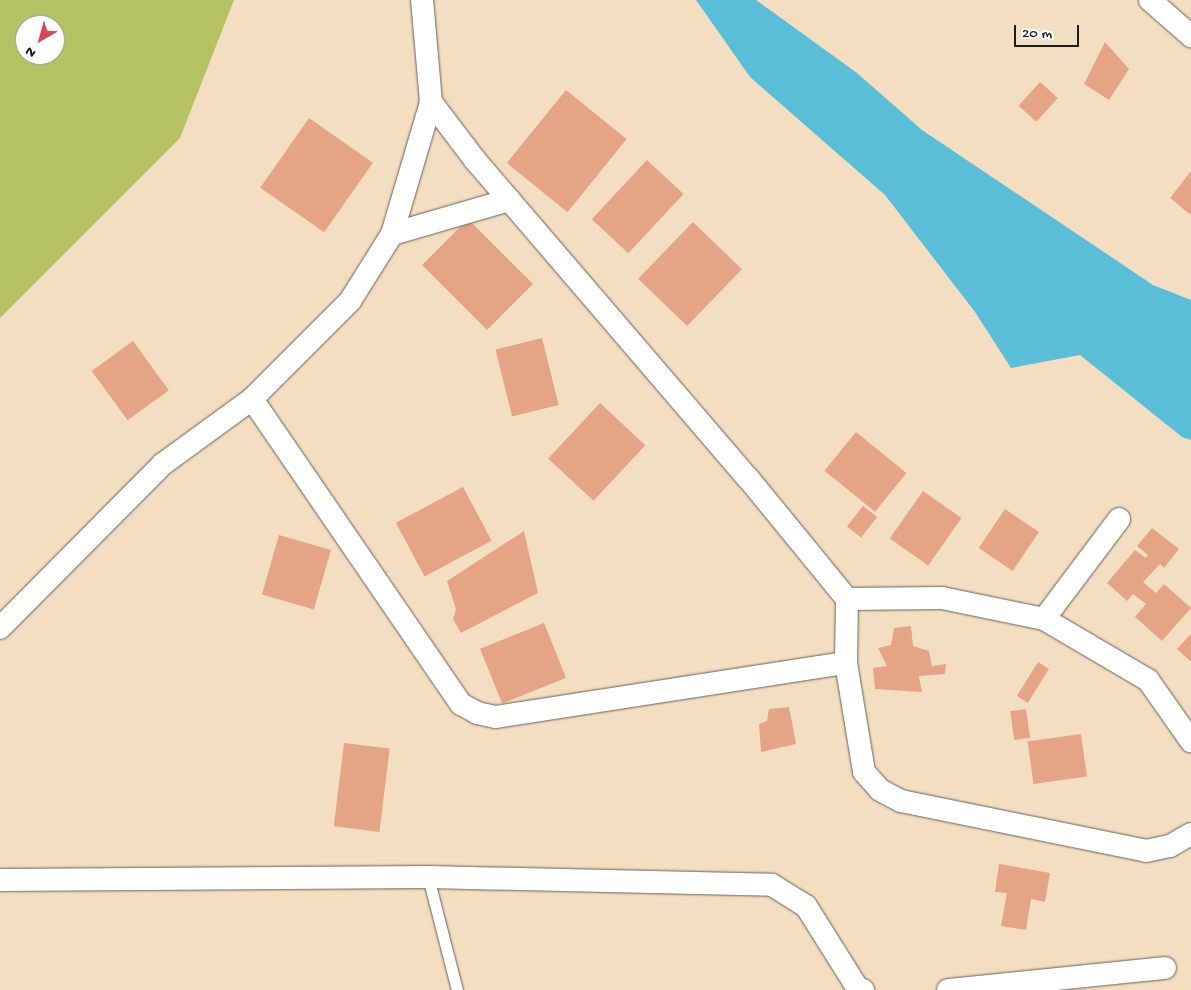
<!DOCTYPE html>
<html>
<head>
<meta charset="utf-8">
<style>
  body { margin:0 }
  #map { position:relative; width:1191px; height:990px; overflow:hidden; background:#f4dec2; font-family:"Gochi Hand",sans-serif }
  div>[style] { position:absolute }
  .green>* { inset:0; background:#b4c264 }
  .water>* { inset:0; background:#5bbed9 }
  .building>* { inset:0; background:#e4a485; transform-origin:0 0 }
  .roads { filter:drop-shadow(0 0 1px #686056) drop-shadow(0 0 1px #686056) }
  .lane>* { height:11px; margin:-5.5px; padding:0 5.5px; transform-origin:5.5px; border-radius:5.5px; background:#fff }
  .street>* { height:22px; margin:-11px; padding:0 11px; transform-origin:11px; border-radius:11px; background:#fff }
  span { translate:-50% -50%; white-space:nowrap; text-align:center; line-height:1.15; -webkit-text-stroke:4px #fff; paint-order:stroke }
  .north { position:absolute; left:15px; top:15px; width:50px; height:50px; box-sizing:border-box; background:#fff; border:1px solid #a4a4a4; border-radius:50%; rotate:218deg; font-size:14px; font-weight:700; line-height:20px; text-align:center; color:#1c1c1c }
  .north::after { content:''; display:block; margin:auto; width:18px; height:22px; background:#d1495b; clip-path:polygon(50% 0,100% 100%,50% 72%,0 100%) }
  .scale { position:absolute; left:1014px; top:25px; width:65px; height:22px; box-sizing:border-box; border:2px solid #1c1c1c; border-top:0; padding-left:6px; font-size:15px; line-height:18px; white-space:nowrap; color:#1c1c1c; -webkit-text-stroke:4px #fff; paint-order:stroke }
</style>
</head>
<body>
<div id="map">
  <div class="green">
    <i style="clip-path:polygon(evenodd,0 0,234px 0,180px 138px,0 318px,0 0,25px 25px,55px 25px,55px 55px,25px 55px,25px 25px)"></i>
  </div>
  <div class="water">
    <i style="clip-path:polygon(696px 0,756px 0,857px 73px,922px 130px,1153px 285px,1191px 300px,1191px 440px,1182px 437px,1080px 355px,1011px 368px,975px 312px,885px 195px,750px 77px)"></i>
  </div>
  <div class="building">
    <i style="clip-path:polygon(1105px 42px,1129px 69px,1109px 100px,1084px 84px)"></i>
    <i style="left:1040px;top:82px;width:24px;height:32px;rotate:42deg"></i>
    <i style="left:566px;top:90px;width:78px;height:94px;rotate:39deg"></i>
    <i style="left:309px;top:118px;width:78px;height:85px;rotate:35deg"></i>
    <i style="left:647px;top:160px;width:50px;height:81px;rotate:43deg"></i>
    <i style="clip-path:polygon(1191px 171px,1191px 215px,1170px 198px)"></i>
    <i style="left:468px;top:219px;width:92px;height:65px;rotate:45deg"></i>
    <i style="left:693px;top:222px;width:68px;height:79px;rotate:44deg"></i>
    <i style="left:542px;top:338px;width:69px;height:48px;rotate:76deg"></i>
    <i style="left:133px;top:341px;width:61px;height:51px;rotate:54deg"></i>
    <i style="left:600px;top:403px;width:62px;height:76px;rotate:43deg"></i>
    <i style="left:856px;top:432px;width:65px;height:50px;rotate:39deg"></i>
    <i style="left:463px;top:487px;width:61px;height:76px;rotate:62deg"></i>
    <i style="left:923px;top:491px;width:47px;height:58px;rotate:35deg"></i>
    <i style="left:863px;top:506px;width:18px;height:26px;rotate:38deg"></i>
    <i style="left:1005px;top:509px;width:41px;height:47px;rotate:34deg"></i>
    <i style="clip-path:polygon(1152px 528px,1179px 549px,1164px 568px,1160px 564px,1143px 582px,1156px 593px,1164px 584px,1191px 608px,1162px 641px,1135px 617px,1146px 604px,1133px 594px,1127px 601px,1107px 583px,1135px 550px,1146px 558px,1148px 555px,1137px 546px)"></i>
    <i style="clip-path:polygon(524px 531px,538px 593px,461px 633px,453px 619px,456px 609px,447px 581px)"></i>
    <i style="left:279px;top:535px;width:54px;height:62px;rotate:16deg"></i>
    <i style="left:544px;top:623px;width:59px;height:69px;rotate:68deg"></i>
    <i style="clip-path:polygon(911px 626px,913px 646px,929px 651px,932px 666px,946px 664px,945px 674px,919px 676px,922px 692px,875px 689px,873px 668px,887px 666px,878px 648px,891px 645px,894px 628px)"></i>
    <i style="clip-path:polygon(1191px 634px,1191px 662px,1177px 649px)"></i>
    <i style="left:1038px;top:662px;width:13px;height:40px;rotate:32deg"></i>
    <i style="clip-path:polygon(789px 707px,796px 744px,761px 752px,759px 724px,767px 721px,769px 709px)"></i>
    <i style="left:1026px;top:709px;width:29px;height:16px;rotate:82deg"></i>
    <i style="left:1081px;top:734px;width:43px;height:54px;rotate:82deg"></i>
    <i style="left:344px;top:743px;width:46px;height:84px;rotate:7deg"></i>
    <i style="clip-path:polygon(999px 864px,1050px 873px,1045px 902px,1031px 899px,1026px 930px,1001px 926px,1007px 893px,995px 892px)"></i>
  </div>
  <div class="roads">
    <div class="lane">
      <i style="left:428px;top:877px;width:117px;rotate:75.6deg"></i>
    </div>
    <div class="street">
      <i style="left:1150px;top:0;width:55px;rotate:41.3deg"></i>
      <i style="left:431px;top:102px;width:73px;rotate:52.8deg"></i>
      <i style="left:475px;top:160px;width:419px;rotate:49.4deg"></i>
      <i style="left:748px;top:478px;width:156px;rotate:50.7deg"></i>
      <i style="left:847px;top:599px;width:64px;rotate:90.9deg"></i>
      <i style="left:846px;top:663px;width:110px;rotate:80.6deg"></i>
      <i style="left:864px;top:772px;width:24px;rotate:48deg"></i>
      <i style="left:880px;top:790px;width:24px;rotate:28deg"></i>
      <i style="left:901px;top:801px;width:250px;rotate:11.5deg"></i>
      <i style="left:1146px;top:851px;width:25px;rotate:-12deg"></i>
      <i style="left:1170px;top:846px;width:24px;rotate:-30deg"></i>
      <i style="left:392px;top:234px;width:122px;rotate:-16.2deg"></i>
      <i style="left:252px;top:399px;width:370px;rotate:55.6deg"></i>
      <i style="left:461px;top:704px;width:18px;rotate:29deg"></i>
      <i style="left:477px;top:713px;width:19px;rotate:12deg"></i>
      <i style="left:496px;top:717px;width:354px;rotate:-8.8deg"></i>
      <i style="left:847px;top:599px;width:95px;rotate:-0.6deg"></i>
      <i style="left:942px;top:598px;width:104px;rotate:11.6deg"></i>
      <i style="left:1044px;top:619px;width:121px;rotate:30.4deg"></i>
      <i style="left:1148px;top:680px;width:75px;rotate:54.8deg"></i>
      <i style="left:1044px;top:619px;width:125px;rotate:-53.1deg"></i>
      <i style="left:0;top:628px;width:231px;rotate:-45.2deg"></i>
      <i style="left:163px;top:464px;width:110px;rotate:-36.1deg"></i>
      <i style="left:252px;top:399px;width:139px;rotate:-45deg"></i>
      <i style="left:350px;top:301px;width:79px;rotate:-57.9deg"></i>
      <i style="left:392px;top:234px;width:138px;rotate:-73.5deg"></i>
      <i style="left:431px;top:102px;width:102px;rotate:-95deg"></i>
      <i style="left:0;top:880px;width:428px;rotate:-0.4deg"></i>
      <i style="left:428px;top:877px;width:344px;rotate:1.3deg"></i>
      <i style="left:772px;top:885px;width:40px;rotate:32deg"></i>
      <i style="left:806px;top:906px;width:98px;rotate:57.9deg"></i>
      <i style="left:858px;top:989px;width:5px;rotate:11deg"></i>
      <i style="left:948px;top:990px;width:218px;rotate:-5.8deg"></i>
    </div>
  </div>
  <div class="north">N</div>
  <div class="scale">20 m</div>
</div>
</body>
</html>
